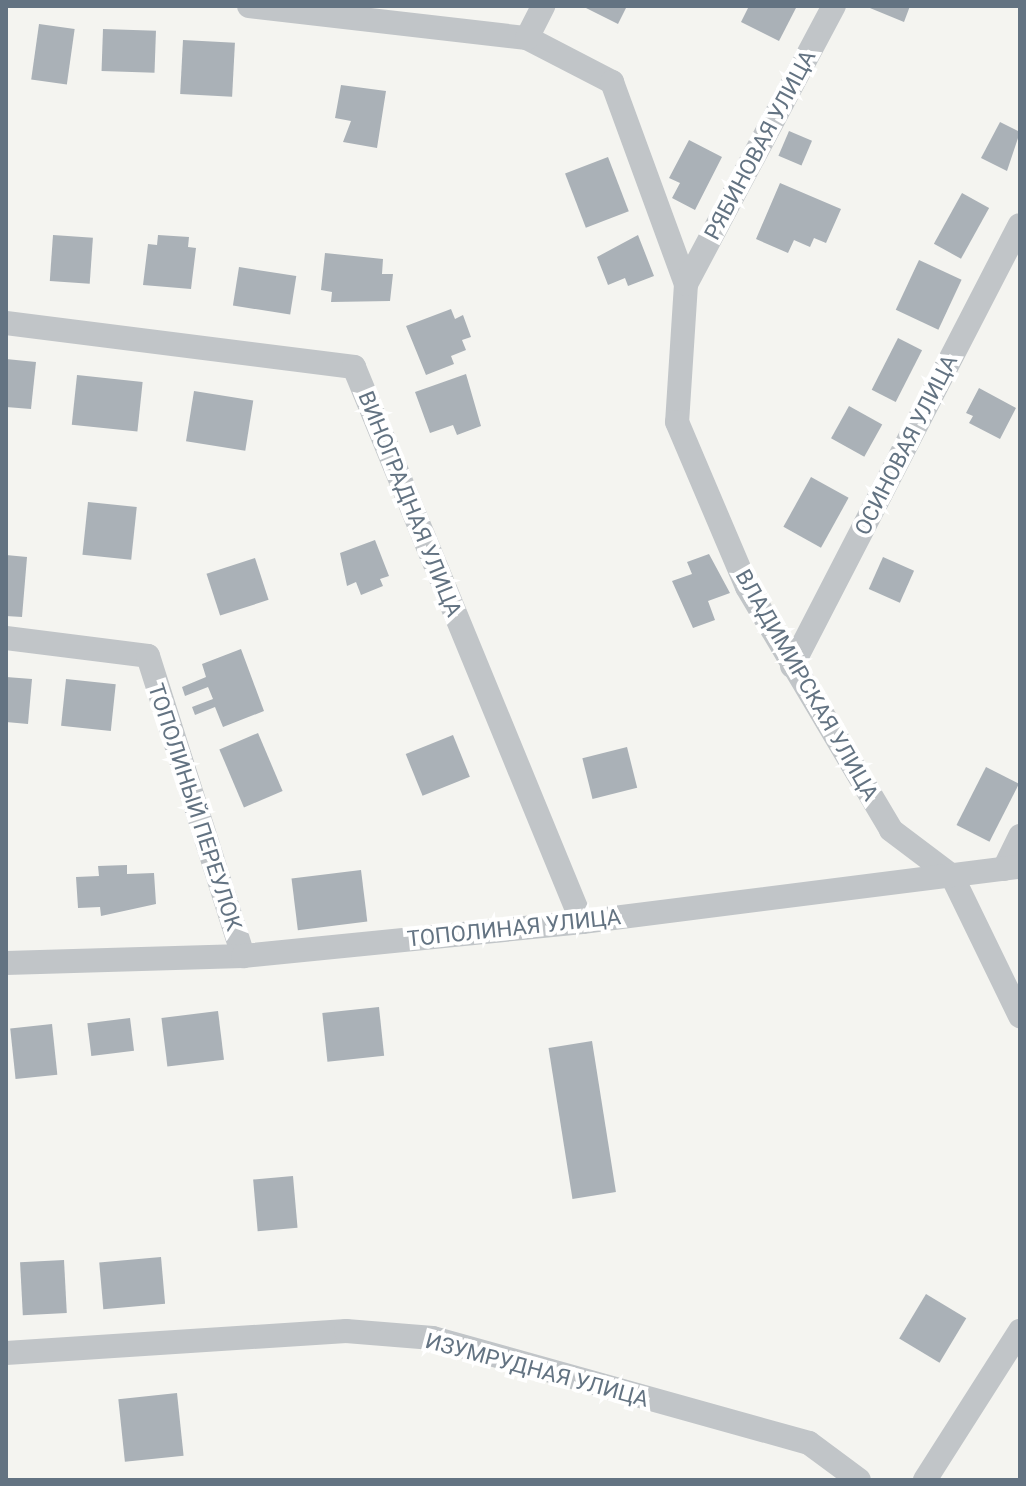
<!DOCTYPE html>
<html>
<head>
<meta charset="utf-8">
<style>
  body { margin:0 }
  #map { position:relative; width:1026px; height:1486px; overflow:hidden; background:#f4f4f0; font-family:Roboto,sans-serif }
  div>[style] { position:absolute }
  .building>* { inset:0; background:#aab1b7; transform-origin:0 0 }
  .minor>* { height:24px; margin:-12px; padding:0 12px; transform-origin:12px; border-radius:12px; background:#c1c5c8 }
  span { translate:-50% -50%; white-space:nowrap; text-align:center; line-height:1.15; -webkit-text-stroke:8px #fff; paint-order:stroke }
  .street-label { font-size:22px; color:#637382 }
  .frame { position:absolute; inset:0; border:8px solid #637382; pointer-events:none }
</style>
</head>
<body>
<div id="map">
  <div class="building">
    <i style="clip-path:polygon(582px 6px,627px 6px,618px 24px)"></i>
    <i style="clip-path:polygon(749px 6px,797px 6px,779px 41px,741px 22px)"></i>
    <i style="clip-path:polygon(865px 6px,910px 6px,904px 22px)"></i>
    <i style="left:39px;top:24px;width:36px;height:56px;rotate:8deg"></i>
    <i style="left:103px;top:29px;width:53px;height:42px;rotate:2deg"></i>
    <i style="left:183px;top:40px;width:52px;height:54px;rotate:3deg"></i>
    <i style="clip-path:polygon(341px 85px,386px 91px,377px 148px,343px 142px,351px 121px,335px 118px)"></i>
    <i style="clip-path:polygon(1000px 122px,1020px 132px,1007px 171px,981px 158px)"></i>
    <i style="left:789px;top:131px;width:25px;height:27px;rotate:23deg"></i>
    <i style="clip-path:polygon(689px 140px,722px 157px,695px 210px,672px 198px,680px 183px,669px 178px)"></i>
    <i style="left:608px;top:157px;width:58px;height:46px;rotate:69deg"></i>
    <i style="clip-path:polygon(780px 183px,841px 209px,826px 243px,814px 238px,810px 247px,794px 240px,788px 253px,756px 239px)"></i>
    <i style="left:962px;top:193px;width:31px;height:58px;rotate:29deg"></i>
    <i style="left:53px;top:235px;width:40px;height:46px;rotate:4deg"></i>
    <i style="clip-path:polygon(158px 235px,189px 237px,188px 247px,196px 248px,191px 289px,143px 285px,148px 244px,157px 245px)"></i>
    <i style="clip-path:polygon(638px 235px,654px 276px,628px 286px,625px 278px,608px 285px,597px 257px)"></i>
    <i style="clip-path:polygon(325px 253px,383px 259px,382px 274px,393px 274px,390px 301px,331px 302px,332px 292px,321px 290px)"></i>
    <i style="left:919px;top:260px;width:47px;height:55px;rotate:25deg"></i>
    <i style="left:239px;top:267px;width:58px;height:39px;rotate:9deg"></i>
    <i style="clip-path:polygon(451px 309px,455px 319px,463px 315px,471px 337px,462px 340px,466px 350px,451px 356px,454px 364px,426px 375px,406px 326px)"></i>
    <i style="left:898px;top:338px;width:27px;height:58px;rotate:27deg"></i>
    <i style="clip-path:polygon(6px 359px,36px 362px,31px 409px,6px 407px)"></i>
    <i style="clip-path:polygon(466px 374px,481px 426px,457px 435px,453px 425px,430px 433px,415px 392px)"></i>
    <i style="left:77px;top:375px;width:66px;height:50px;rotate:6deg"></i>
    <i style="clip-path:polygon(979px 388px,1016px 408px,1000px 439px,969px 423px,973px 416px,966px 413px)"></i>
    <i style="left:194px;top:391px;width:60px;height:51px;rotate:9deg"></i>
    <i style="left:849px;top:406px;width:38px;height:37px;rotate:29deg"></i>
    <i style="left:811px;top:477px;width:43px;height:57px;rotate:29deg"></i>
    <i style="left:88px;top:502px;width:49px;height:53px;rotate:6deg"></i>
    <i style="clip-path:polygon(375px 540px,389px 576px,380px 579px,383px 586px,361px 595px,356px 582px,347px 586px,340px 553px)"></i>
    <i style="clip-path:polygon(709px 554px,730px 593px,708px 601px,715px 620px,693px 628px,672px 581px,692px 574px,687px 562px)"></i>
    <i style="clip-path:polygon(6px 555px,27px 557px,22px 617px,6px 616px)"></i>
    <i style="left:883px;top:557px;width:34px;height:35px;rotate:24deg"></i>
    <i style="left:255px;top:558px;width:44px;height:51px;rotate:72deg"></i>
    <i style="clip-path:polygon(241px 649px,264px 711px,223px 727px,215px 707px,195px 715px,192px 707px,213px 699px,208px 687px,185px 696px,182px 687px,206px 677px,202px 664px)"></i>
    <i style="clip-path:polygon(6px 677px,32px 679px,28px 724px,6px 722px)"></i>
    <i style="left:66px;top:679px;width:50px;height:47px;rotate:6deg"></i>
    <i style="left:258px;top:733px;width:63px;height:42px;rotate:67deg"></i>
    <i style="left:453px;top:735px;width:45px;height:51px;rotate:68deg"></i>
    <i style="left:627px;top:747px;width:42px;height:46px;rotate:76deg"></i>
    <i style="left:986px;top:767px;width:37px;height:65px;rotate:27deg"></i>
    <i style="clip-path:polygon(127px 865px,127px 874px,154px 873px,156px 904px,101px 916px,100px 907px,78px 908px,76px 877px,99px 876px,98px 866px)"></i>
    <i style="left:361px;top:870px;width:52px;height:70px;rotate:83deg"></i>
    <i style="left:379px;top:1007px;width:49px;height:57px;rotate:84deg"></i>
    <i style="left:218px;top:1011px;width:49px;height:57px;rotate:83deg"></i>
    <i style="left:130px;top:1018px;width:33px;height:43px;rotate:83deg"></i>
    <i style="left:52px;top:1024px;width:51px;height:42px;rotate:84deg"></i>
    <i style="left:592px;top:1041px;width:153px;height:44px;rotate:81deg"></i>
    <i style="left:293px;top:1176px;width:52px;height:40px;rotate:85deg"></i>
    <i style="left:161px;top:1257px;width:47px;height:62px;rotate:85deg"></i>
    <i style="left:64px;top:1260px;width:53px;height:44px;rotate:87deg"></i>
    <i style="left:926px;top:1294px;width:47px;height:52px;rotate:31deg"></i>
    <i style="left:177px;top:1393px;width:63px;height:59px;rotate:84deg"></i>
  </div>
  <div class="minor">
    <i style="left:249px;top:6px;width:280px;rotate:6.6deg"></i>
    <i style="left:527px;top:38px;width:96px;rotate:27.4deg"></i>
    <i style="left:612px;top:82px;width:215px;rotate:69.9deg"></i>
    <i style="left:686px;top:284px;width:138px;rotate:93.7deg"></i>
    <i style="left:677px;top:422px;width:179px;rotate:67deg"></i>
    <i style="left:747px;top:587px;width:282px;rotate:59.3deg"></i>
    <i style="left:891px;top:830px;width:76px;rotate:37deg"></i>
    <i style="left:952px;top:876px;width:156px;rotate:64.1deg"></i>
    <i style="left:527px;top:38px;width:36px;rotate:-63deg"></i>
    <i style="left:686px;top:284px;width:315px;rotate:-62deg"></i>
    <i style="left:6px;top:323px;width:351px;rotate:7.2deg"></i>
    <i style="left:354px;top:367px;width:600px;rotate:67.67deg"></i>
    <i style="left:6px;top:638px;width:143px;rotate:7.2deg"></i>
    <i style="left:148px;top:656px;width:315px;rotate:72.4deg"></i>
    <i style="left:792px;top:666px;width:496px;rotate:-62.7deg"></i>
    <i style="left:1004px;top:869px;width:37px;rotate:-64deg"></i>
    <i style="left:6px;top:963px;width:237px;rotate:-1.7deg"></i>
    <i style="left:243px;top:956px;width:341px;rotate:-5.7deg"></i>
    <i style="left:582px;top:922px;width:441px;rotate:-7.2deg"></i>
    <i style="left:6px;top:1353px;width:341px;rotate:-3.7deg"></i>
    <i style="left:346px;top:1331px;width:87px;rotate:4.6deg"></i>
    <i style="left:433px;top:1338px;width:390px;rotate:15.6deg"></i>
    <i style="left:809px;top:1443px;width:62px;rotate:36.5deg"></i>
    <i style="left:925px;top:1480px;width:177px;rotate:-57.5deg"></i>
  </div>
  <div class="street-label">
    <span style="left:760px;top:145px;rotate:-62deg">РЯБИНОВАЯ УЛИЦА</span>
    <span style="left:906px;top:445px;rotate:-63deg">ОСИНОВАЯ УЛИЦА</span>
    <span style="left:410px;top:504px;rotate:68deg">ВИНОГРАДНАЯ УЛИЦА</span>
    <span style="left:807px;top:685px;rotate:60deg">ВЛАДИМИРСКАЯ УЛИЦА</span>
    <span style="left:195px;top:807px;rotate:72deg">ТОПОЛИНЫЙ ПЕРЕУЛОК</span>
    <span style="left:514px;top:928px;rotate:-6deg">ТОПОЛИНАЯ УЛИЦА</span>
    <span style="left:537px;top:1370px;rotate:15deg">ИЗУМРУДНАЯ УЛИЦА</span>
  </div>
  <div class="frame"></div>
</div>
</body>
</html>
